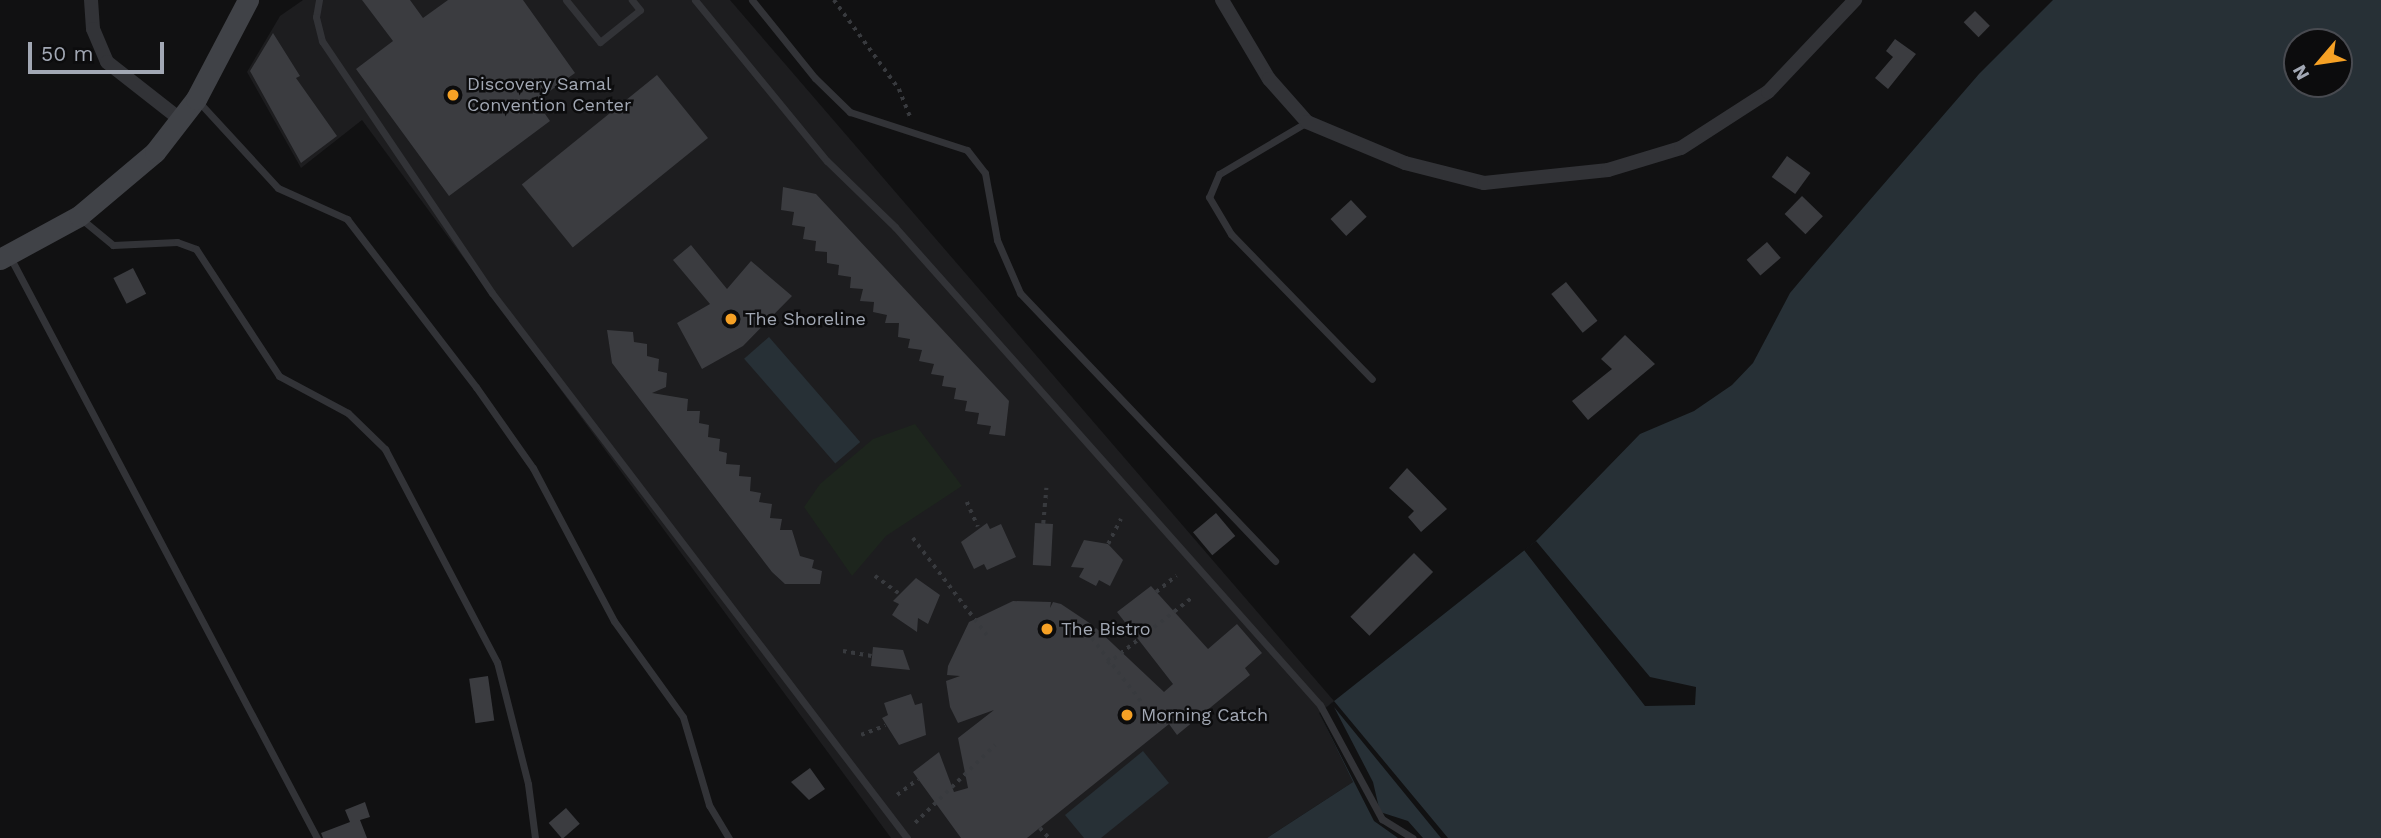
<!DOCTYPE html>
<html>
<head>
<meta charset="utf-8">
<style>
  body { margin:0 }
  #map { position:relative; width:2381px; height:838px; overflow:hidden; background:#111112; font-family:"Work Sans",sans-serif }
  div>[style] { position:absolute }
  .built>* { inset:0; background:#1d1d1f }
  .green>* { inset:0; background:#1d251d }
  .water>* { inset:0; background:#273036; transform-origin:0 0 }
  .pier>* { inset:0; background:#111112 }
  .building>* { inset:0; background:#3b3c40; transform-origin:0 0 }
  .path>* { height:3.5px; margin-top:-1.75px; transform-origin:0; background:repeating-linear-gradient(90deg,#383a3e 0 3.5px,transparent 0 8.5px) }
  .lane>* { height:7px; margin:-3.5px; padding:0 3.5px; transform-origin:3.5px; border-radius:3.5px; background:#323337 }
  .street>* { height:14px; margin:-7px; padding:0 7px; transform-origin:7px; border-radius:7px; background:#323337 }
  .secondary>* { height:21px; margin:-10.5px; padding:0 10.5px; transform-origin:10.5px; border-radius:10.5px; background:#404247 }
  .dots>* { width:19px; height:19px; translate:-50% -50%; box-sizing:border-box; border:4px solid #0c0c0d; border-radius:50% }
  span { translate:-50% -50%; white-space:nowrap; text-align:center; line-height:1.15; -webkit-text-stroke:5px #0c0c0d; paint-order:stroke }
  .poi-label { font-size:18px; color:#a2a8b4 }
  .left { translate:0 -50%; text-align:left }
  .north { position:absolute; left:2283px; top:28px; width:70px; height:70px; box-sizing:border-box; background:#0c0c0d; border:2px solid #484a50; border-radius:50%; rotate:241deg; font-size:19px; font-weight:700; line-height:28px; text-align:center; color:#a2a8b4 }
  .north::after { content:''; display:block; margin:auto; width:24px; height:32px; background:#f6a125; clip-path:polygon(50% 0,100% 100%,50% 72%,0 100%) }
  .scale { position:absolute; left:28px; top:42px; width:136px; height:32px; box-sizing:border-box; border:4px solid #a2a8b4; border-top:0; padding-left:9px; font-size:21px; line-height:24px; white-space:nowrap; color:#a2a8b4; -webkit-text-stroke:5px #0c0c0d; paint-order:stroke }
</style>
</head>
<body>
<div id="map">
  <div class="built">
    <i style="clip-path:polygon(303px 0,730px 0,1334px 701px,1319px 713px,1353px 782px,1267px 838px,891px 838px,362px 120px,301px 168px,247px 72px,280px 16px)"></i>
  </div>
  <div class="green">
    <i style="clip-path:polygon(915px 424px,962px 486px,886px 536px,852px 576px,804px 507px,820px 484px,873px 439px)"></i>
  </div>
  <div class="water">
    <i style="clip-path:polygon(evenodd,2053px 0,2381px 0,2381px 838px,1267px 838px,1353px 782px,1319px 713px,1536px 541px,1640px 434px,1694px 411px,1732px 385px,1753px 363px,1790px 293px,1811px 268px,1979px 74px,2053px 0,2297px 42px,2339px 42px,2339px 84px,2297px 84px,2297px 42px)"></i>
    <i style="left:769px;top:337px;width:139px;height:33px;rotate:49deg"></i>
    <i style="clip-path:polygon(1143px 751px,1169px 783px,1101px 838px,1084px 838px,1065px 815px)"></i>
  </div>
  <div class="pier">
    <i style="clip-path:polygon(1536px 541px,1650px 677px,1696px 687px,1695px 705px,1645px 706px,1524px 550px)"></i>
    <i style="clip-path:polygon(1334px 701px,1448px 838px,1441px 838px,1334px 707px,1373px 782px,1380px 812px,1408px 821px,1423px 838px,1398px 838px,1374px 821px,1319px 713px)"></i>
  </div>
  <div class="building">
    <i style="clip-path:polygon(362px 0,410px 0,423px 18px,448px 0,523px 0,575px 73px,536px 101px,550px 121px,449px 196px,356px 69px,393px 41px)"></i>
    <i style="left:1975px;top:11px;width:21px;height:16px;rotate:45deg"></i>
    <i style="clip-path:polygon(273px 33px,300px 76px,296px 78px,337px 136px,301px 163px,250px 71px)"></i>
    <i style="clip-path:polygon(1895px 39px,1916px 54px,1888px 89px,1875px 78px,1893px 57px,1886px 51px)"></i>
    <i style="left:657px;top:75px;width:81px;height:174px;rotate:51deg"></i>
    <i style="left:1787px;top:156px;width:29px;height:26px;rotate:36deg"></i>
    <i style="clip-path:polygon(783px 187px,816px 194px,1009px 401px,1005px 436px,989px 434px,991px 426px,977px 424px,979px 413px,965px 411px,967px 401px,954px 399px,956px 388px,942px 386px,944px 376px,931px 374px,934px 364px,919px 361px,922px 350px,908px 348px,910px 339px,898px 337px,899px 323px,885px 323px,887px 315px,873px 312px,874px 302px,860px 301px,863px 289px,850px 288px,851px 277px,838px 275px,839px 265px,827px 263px,827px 252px,815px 251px,816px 241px,803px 239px,805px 227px,792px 225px,794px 212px,781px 210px)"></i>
    <i style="left:1802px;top:196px;width:29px;height:25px;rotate:44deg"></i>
    <i style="left:1351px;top:200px;width:23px;height:28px;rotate:47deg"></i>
    <i style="left:1767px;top:242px;width:21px;height:27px;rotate:49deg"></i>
    <i style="clip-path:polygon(691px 245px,727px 289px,751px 261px,792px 296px,743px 346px,702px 369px,677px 323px,710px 304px,673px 260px)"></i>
    <i style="left:133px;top:268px;width:29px;height:22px;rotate:63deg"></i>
    <i style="left:1566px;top:282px;width:50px;height:19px;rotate:51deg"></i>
    <i style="clip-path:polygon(607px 330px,633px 332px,634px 342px,647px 344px,647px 356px,659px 359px,658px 371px,667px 373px,666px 387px,652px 393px,688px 399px,687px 411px,700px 411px,699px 423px,709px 425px,708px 437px,720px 439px,719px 451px,727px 453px,726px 464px,740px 465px,739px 476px,751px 477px,750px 491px,761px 493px,759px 502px,772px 504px,770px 518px,782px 519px,780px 530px,792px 530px,800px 556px,814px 560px,812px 568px,822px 571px,820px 584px,785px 584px,772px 572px,612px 363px)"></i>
    <i style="clip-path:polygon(1625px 335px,1655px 364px,1588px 420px,1572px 401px,1612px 369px,1601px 359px)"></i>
    <i style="clip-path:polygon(1407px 468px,1447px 509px,1421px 532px,1408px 517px,1414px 511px,1389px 488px)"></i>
    <i style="left:1216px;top:513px;width:30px;height:30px;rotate:50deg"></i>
    <i style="clip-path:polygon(987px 523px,990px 529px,1001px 524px,1016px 557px,987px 570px,984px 564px,974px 569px,961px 542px)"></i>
    <i style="left:1035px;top:523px;width:18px;height:42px;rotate:3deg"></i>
    <i style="clip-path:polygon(1084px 540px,1108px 544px,1123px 560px,1110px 586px,1099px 580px,1096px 586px,1079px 577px,1084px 568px,1071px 567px)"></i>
    <i style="left:1414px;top:553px;width:27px;height:90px;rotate:45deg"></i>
    <i style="clip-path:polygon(916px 578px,940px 595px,928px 624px,918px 618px,917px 632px,892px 615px,899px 604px,893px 601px)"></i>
    <i style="clip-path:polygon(1151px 586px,1208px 649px,1237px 624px,1262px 653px,1245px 668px,1250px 675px,1177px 735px,1169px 724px,1027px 838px,961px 838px,913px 772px,939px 752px,954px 792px,968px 788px,958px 738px,994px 710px,958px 723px,950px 707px,946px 681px,960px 676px,947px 675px,948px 666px,969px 622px,1013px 601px,1051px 602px,1050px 608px,1053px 602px,1061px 604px,1091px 624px,1084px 637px,1096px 628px,1164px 692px,1173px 684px,1117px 612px)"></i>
    <i style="clip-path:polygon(873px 647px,903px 650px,910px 670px,871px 666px)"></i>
    <i style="left:488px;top:676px;width:45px;height:19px;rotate:82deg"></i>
    <i style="clip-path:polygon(911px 694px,915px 705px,922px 703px,926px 735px,899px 745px,882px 718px,888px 715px,884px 703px)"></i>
    <i style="clip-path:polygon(810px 768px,825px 789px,809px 800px,791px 782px)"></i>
    <i style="clip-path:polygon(365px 802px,370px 817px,360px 820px,367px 838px,323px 838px,321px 833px,350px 822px,345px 810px)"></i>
    <i style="left:566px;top:808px;width:21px;height:23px;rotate:49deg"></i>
  </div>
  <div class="path">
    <i style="left:834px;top:0;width:110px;rotate:53.9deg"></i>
    <i style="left:899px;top:89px;width:32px;rotate:68deg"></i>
    <i style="left:967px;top:502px;width:27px;rotate:66deg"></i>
    <i style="left:1043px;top:524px;width:36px;rotate:-85deg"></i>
    <i style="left:913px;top:538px;width:122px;rotate:52.7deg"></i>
    <i style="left:1108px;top:544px;width:28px;rotate:-63deg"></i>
    <i style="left:875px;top:576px;width:29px;rotate:36deg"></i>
    <i style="left:1156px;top:592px;width:26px;rotate:-39deg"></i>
    <i style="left:1092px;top:638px;width:83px;rotate:52.3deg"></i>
    <i style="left:843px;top:651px;width:29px;rotate:10deg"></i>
    <i style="left:1107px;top:664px;width:110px;rotate:-38deg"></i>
    <i style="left:861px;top:735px;width:26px;rotate:-21deg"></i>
    <i style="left:897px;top:795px;width:26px;rotate:-37deg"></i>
    <i style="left:915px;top:823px;width:112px;rotate:-44.3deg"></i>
    <i style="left:1040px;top:828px;width:13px;rotate:48deg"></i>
  </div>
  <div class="lane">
    <i style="left:319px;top:0;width:17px;rotate:100deg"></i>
    <i style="left:316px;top:17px;width:25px;rotate:76deg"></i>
    <i style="left:322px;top:41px;width:304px;rotate:56deg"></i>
    <i style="left:492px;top:293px;width:685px;rotate:52.71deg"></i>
    <i style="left:566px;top:0;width:54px;rotate:51deg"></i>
    <i style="left:600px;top:42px;width:51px;rotate:-38.7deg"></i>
    <i style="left:640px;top:10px;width:13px;rotate:-129deg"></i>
    <i style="left:695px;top:0;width:208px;rotate:50.7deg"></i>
    <i style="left:827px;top:161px;width:95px;rotate:44.1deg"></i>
    <i style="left:895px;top:227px;width:640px;rotate:48.36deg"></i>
    <i style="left:1320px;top:705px;width:130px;rotate:61.5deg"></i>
    <i style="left:1382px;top:819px;width:36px;rotate:32deg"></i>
    <i style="left:752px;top:0;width:100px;rotate:51.1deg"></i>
    <i style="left:815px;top:78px;width:49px;rotate:44.2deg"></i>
    <i style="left:850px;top:112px;width:123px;rotate:18deg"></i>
    <i style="left:967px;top:150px;width:29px;rotate:52deg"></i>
    <i style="left:985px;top:173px;width:68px;rotate:79.8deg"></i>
    <i style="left:997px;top:240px;width:58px;rotate:66.5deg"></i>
    <i style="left:1020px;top:293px;width:370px;rotate:46.4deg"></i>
    <i style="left:198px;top:101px;width:118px;rotate:47.4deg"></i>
    <i style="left:278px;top:188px;width:76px;rotate:24.2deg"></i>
    <i style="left:347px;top:219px;width:212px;rotate:52.5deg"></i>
    <i style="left:476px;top:387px;width:99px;rotate:54.9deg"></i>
    <i style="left:533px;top:468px;width:173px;rotate:62.1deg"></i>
    <i style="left:614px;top:621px;width:118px;rotate:54.3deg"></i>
    <i style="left:683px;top:717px;width:92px;rotate:73.5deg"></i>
    <i style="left:709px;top:805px;width:39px;rotate:59deg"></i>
    <i style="left:1307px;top:122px;width:102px;rotate:149.4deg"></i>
    <i style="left:1219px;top:174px;width:25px;rotate:113deg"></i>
    <i style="left:1209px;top:197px;width:43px;rotate:59.3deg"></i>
    <i style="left:1231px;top:234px;width:202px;rotate:45.8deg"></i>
    <i style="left:79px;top:217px;width:44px;rotate:39.5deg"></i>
    <i style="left:113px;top:245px;width:64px;rotate:-2.7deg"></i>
    <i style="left:177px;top:242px;width:20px;rotate:20deg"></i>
    <i style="left:196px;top:249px;width:152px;rotate:56.8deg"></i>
    <i style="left:279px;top:376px;width:78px;rotate:28.2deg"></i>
    <i style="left:348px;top:413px;width:52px;rotate:44.2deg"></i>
    <i style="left:385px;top:449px;width:241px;rotate:62.3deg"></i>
    <i style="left:497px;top:662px;width:126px;rotate:75.7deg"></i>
    <i style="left:528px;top:784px;width:54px;rotate:82.6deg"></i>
    <i style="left:10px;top:257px;width:657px;rotate:62.15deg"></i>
  </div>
  <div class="street">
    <i style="left:91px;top:0;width:29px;rotate:86deg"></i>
    <i style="left:93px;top:29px;width:36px;rotate:67deg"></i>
    <i style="left:107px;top:62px;width:94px;rotate:38.1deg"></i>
    <i style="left:1222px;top:0;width:92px;rotate:59.3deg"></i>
    <i style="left:1269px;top:79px;width:57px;rotate:48.5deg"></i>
    <i style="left:1307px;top:122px;width:106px;rotate:22.7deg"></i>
    <i style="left:1405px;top:163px;width:81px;rotate:14.2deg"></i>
    <i style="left:1484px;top:183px;width:125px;rotate:-6deg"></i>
    <i style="left:1608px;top:170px;width:76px;rotate:-16.8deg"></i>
    <i style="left:1681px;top:148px;width:103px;rotate:-32.8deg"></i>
    <i style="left:1768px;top:92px;width:127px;rotate:-46.6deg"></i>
  </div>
  <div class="secondary">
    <i style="left:0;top:259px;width:90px;rotate:-28.6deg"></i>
    <i style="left:79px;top:216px;width:99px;rotate:-40.1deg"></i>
    <i style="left:155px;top:152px;width:67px;rotate:-52.3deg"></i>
    <i style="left:196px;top:99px;width:112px;rotate:-62.3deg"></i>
  </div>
  <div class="dots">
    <i style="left:453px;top:95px;background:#f6a125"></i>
    <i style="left:731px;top:319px;background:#f6a125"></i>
    <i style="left:1047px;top:629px;background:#f6a125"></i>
    <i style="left:1127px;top:715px;background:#f6a125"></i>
  </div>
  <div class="poi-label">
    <span class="left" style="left:467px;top:95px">Discovery Samal<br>Convention Center</span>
    <span class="left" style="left:745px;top:319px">The Shoreline</span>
    <span class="left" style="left:1061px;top:629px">The Bistro</span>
    <span class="left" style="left:1141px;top:715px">Morning Catch</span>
  </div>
  <div class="north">N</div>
  <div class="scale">50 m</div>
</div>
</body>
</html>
